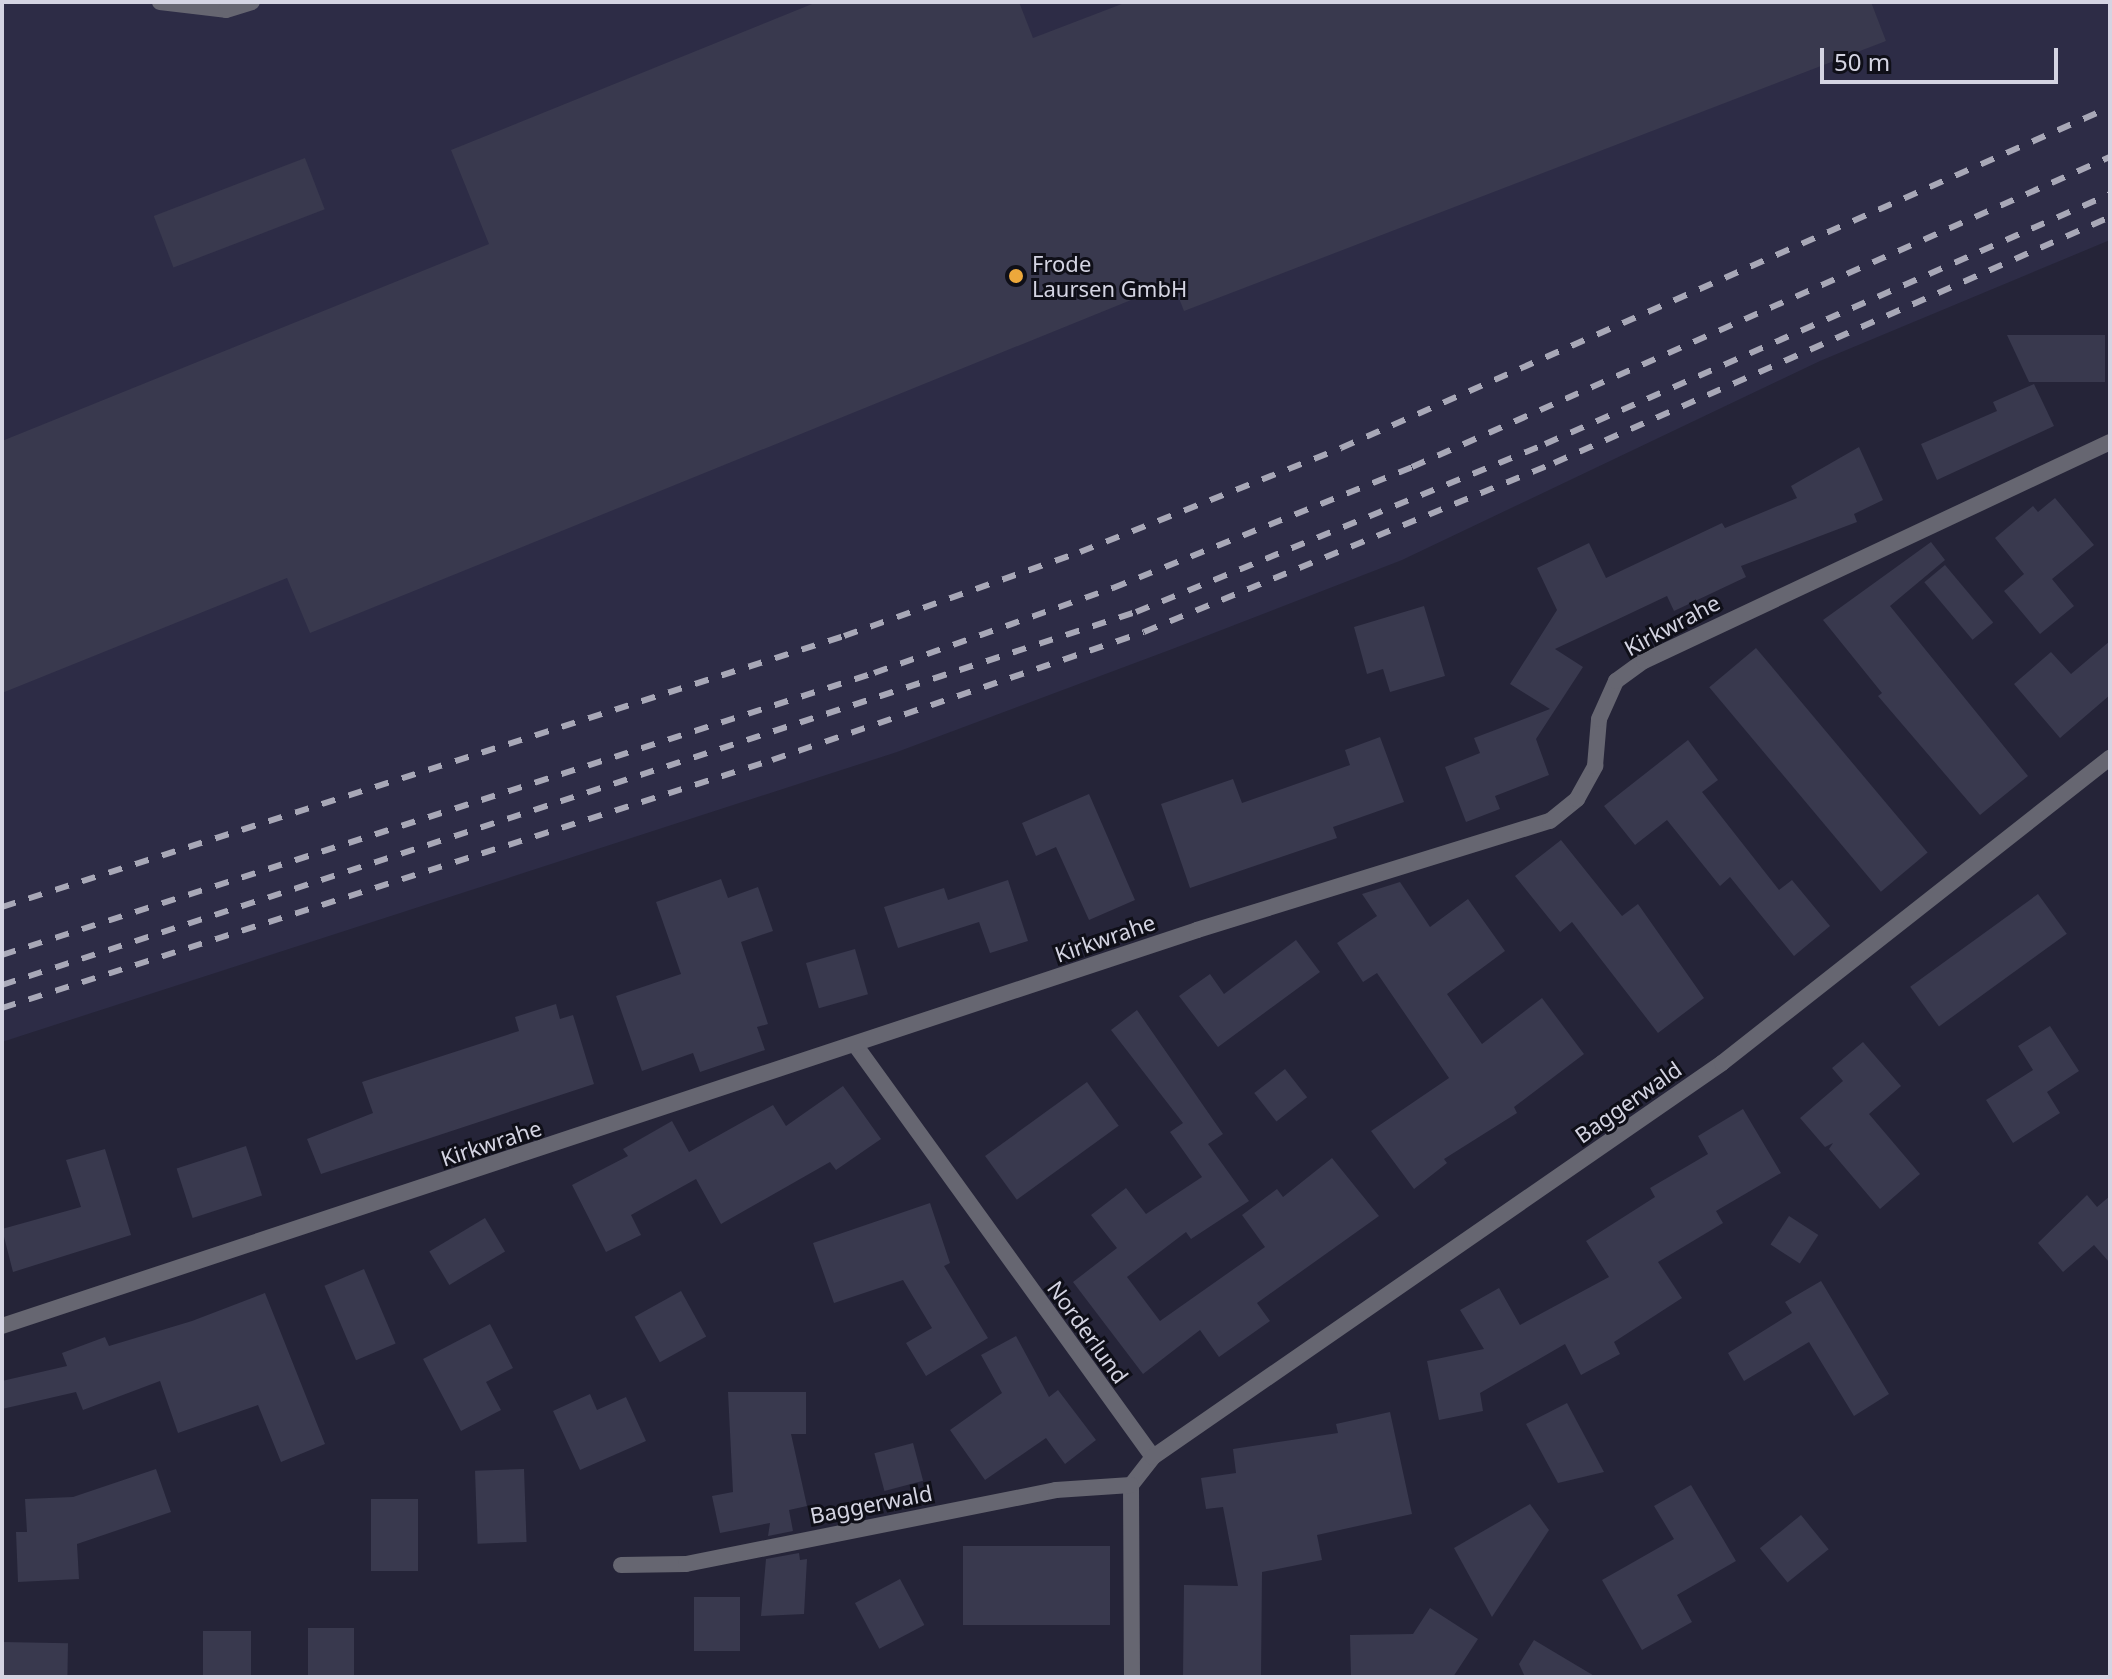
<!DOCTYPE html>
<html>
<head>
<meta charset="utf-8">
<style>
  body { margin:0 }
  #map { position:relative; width:2112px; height:1679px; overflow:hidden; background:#252438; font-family:"Noto Sans",sans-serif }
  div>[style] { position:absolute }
  .built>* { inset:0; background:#2d2c46 }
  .building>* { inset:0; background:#39394e; transform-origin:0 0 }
  .minor>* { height:16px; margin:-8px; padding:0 8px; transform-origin:8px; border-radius:8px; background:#666671 }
  .rail>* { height:6px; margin-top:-3px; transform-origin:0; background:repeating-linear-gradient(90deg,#a8a8b7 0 14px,transparent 0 28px) }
  .dots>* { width:22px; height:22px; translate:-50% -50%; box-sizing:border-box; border:4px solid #0f0f18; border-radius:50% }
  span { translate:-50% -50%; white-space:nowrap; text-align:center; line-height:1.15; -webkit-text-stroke:6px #0f0f18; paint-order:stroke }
  .poi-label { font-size:22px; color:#d4d4e2 }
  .left { translate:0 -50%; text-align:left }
  .street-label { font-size:22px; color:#d4d4e2 }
  .frame { position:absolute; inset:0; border:4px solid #d4d4e2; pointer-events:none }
  .scale { position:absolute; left:1820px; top:48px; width:238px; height:36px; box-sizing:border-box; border:4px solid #d4d4e2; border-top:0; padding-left:10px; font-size:24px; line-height:28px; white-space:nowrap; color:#d4d4e2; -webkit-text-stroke:6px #0f0f18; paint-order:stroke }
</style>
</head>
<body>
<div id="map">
  <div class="built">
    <i style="clip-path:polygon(2px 2px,2110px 2px,2110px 240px,1820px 361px,1402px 560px,1175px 648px,897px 752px,2px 1042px)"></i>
  </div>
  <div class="building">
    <i style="clip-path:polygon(817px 2px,1019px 2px,1033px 38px,1127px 2px,1871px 2px,1886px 41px,1184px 311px,1173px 283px,310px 633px,287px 578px,2px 693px,2px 441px,489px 244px,451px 150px)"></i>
    <i style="left:305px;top:158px;width:55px;height:162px;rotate:69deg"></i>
    <i style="clip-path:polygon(2007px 335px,2105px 335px,2105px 382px,2029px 382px)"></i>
    <i style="clip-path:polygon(2034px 384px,2054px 426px,1937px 480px,1921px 444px,1997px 411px,1993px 402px)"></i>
    <i style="clip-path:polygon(1859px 447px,1883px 500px,1854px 514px,1857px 522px,1741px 566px,1746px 577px,1674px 611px,1667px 596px,1555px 649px,1583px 667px,1536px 739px,1549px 775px,1495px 796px,1500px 809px,1466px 822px,1445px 767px,1480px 753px,1474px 738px,1550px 709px,1510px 684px,1557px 610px,1537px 568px,1589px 543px,1606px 578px,1722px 523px,1725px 528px,1797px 498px,1791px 486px)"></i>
    <i style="clip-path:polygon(2055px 498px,2094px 545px,2052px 579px,2074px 606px,2040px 634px,2004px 591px,2024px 574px,1995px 538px,2033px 506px,2038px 512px)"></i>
    <i style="clip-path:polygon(1931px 542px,1945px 560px,1890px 606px,2028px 776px,1980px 815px,1878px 696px,1882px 693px,1823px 620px)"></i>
    <i style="left:1945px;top:565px;width:75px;height:27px;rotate:50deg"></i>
    <i style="clip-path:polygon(1424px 606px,1445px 676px,1390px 692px,1383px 669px,1367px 674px,1354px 627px)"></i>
    <i style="clip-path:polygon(2110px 641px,2110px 695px,2060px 738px,2014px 684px,2051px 652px,2071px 674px)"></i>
    <i style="left:1756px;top:648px;width:267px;height:61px;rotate:50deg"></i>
    <i style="clip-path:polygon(1380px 737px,1404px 802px,1333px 827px,1337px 838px,1190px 888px,1161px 804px,1233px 779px,1242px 803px,1350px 765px,1345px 750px)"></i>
    <i style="clip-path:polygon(1688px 740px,1718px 780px,1702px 792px,1779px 890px,1792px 880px,1830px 926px,1794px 956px,1730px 877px,1720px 886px,1667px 820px,1635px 845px,1604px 806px)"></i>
    <i style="clip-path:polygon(1089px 794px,1135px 900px,1089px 920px,1056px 847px,1036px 856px,1022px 823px)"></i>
    <i style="clip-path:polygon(1561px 840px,1622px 916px,1638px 904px,1704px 998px,1658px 1033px,1572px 922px,1560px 932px,1515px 876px)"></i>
    <i style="clip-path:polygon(721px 879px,728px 898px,758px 887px,773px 931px,741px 942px,768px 1024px,757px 1027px,765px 1050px,700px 1072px,693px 1053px,642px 1071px,616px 996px,681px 974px,656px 902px)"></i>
    <i style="clip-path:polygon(1008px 880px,1028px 941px,990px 953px,979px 922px,898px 948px,884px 907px,944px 888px,948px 900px)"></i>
    <i style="clip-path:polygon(1400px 882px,1430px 927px,1468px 899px,1505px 951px,1447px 994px,1482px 1044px,1542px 998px,1584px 1054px,1514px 1107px,1517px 1113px,1444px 1159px,1447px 1163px,1414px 1189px,1371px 1131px,1449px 1078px,1377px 973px,1363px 982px,1337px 943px,1377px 916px,1362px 894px)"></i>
    <i style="left:2038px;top:894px;width:49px;height:158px;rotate:54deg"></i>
    <i style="clip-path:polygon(1296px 940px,1320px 972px,1218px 1047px,1179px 996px,1210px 974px,1224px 994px)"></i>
    <i style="left:855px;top:949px;width:47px;height:51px;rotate:74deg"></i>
    <i style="clip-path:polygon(556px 1004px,560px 1019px,573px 1015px,594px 1084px,321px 1174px,307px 1139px,373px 1113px,362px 1082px,519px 1031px,515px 1017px)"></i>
    <i style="clip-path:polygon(1137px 1010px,1223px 1134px,1208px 1144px,1249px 1201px,1191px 1239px,1186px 1232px,1127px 1277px,1160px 1321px,1265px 1247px,1242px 1215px,1277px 1189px,1283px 1197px,1332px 1158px,1379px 1216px,1257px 1303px,1270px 1321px,1219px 1357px,1200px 1330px,1143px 1374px,1073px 1282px,1117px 1248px,1091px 1215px,1126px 1188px,1146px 1214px,1202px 1177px,1170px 1132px,1183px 1123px,1111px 1030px)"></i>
    <i style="clip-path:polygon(2050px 1026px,2079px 1071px,2047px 1092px,2060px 1113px,2013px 1143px,1986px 1100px,2033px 1070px,2018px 1046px)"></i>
    <i style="clip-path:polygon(1863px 1042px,1901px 1086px,1869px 1114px,1920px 1174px,1880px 1209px,1829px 1149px,1833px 1143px,1825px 1147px,1800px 1118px,1843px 1081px,1832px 1068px)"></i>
    <i style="left:1285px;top:1069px;width:36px;height:39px;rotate:52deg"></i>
    <i style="left:1087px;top:1082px;width:54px;height:126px;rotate:54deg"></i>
    <i style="clip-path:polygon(843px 1086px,881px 1139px,836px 1170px,830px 1162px,721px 1224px,696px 1179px,631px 1215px,641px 1235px,606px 1252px,572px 1185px,628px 1156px,623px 1149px,672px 1121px,689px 1152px,773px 1105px,786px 1126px)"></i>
    <i style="clip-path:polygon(1743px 1109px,1781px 1173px,1716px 1211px,1723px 1223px,1658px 1262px,1682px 1298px,1614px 1342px,1620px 1354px,1581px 1375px,1565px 1344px,1480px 1393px,1483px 1411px,1439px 1420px,1427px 1361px,1484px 1349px,1460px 1310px,1499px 1288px,1520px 1325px,1609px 1277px,1586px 1241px,1655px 1197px,1650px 1188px,1708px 1154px,1698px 1136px)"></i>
    <i style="left:246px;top:1146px;width:52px;height:73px;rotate:72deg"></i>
    <i style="clip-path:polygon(105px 1149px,131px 1235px,13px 1272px,2px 1229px,81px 1207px,66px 1160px)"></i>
    <i style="clip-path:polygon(2087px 1195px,2097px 1207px,2110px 1196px,2110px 1263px,2094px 1245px,2063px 1272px,2038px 1243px)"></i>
    <i style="clip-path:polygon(930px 1203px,950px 1263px,944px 1266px,988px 1338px,926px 1376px,906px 1343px,932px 1328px,903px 1280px,834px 1303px,813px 1243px)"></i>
    <i style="left:1789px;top:1216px;width:35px;height:34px;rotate:33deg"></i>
    <i style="left:485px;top:1218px;width:39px;height:65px;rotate:59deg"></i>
    <i style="left:364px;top:1269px;width:81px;height:43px;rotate:67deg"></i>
    <i style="clip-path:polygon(1821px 1281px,1889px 1394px,1854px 1416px,1809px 1342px,1744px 1381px,1728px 1353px,1792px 1313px,1785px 1302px)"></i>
    <i style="left:681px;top:1291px;width:52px;height:53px;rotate:61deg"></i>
    <i style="clip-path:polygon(265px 1293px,325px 1444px,281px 1462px,258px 1405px,178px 1433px,160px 1381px,83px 1410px,76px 1392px,2px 1409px,2px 1381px,67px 1366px,62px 1353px,105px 1337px,109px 1346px,192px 1321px)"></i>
    <i style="clip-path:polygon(490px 1324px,513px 1368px,486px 1382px,501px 1410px,461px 1431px,423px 1359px)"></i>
    <i style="clip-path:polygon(1016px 1336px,1049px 1397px,1058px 1390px,1096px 1440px,1065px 1464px,1046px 1438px,985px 1480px,950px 1430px,1002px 1393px,981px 1355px)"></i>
    <i style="clip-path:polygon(728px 1392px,806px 1392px,806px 1434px,791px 1434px,807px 1506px,789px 1510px,793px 1531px,768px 1536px,770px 1523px,720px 1533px,712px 1496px,733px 1492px)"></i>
    <i style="clip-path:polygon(590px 1394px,597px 1410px,626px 1397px,646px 1441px,580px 1470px,553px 1411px)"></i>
    <i style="clip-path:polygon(1567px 1403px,1604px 1472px,1558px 1483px,1526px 1424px)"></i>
    <i style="clip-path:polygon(1390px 1412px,1412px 1514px,1317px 1535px,1322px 1560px,1262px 1572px,1261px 1677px,1183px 1677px,1184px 1585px,1238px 1586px,1223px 1507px,1206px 1509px,1201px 1478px,1236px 1473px,1233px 1449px,1338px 1433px,1336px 1424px)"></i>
    <i style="left:913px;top:1443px;width:39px;height:40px;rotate:75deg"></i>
    <i style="clip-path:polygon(156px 1469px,171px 1512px,77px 1544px,79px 1579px,18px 1582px,16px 1532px,27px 1532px,25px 1499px,73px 1497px)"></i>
    <i style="left:524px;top:1469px;width:73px;height:49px;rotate:88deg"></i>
    <i style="clip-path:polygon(1691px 1485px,1736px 1561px,1677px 1595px,1692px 1622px,1642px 1650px,1602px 1580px,1674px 1539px,1654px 1506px)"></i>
    <i style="left:371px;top:1499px;width:47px;height:72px"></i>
    <i style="clip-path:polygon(1530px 1504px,1549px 1530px,1492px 1617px,1454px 1548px)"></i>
    <i style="left:1801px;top:1515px;width:44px;height:53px;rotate:51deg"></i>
    <i style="left:963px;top:1546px;width:147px;height:79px"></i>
    <i style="clip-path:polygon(799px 1553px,800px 1560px,807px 1559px,804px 1614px,761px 1616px,766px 1559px)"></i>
    <i style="left:900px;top:1579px;width:52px;height:51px;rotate:62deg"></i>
    <i style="left:694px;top:1597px;width:46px;height:54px"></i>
    <i style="clip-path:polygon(1430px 1608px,1478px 1639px,1453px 1677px,1351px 1677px,1350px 1635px,1413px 1634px)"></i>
    <i style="left:308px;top:1628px;width:46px;height:49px"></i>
    <i style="left:203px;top:1631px;width:48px;height:46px"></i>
    <i style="clip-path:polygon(1534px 1640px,1596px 1677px,1525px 1677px,1519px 1664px)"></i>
    <i style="left:2px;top:1642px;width:66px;height:35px;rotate:1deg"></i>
  </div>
  <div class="minor">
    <i style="left:160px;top:2px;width:66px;rotate:6.9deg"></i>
    <i style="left:226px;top:10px;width:27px;rotate:-17deg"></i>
    <i style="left:856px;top:1046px;width:507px;rotate:54.15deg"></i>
    <i style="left:1153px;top:1457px;width:36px;rotate:128deg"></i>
    <i style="left:1131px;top:1485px;width:192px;rotate:89.7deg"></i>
    <i style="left:2px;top:1326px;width:1259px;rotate:-18.33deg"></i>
    <i style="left:1197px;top:930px;width:369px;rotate:-17.2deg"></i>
    <i style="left:1550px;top:821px;width:35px;rotate:-39deg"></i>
    <i style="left:1577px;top:799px;width:38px;rotate:-61deg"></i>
    <i style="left:1595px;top:766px;width:47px;rotate:-85.1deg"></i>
    <i style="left:1599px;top:719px;width:42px;rotate:-65.9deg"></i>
    <i style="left:1616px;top:681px;width:34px;rotate:-36deg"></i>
    <i style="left:1644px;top:661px;width:515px;rotate:-25.17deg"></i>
    <i style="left:1153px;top:1457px;width:692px;rotate:-34.7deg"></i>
    <i style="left:1722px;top:1063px;width:494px;rotate:-38.2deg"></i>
    <i style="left:621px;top:1565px;width:65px;rotate:-0.9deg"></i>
    <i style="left:686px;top:1564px;width:377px;rotate:-11.3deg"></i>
    <i style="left:1056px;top:1490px;width:75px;rotate:-3.8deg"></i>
  </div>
  <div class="rail">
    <i style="left:2px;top:907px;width:885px;rotate:-17.84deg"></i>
    <i style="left:844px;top:636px;width:251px;rotate:-19.6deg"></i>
    <i style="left:1080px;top:552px;width:281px;rotate:-21.7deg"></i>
    <i style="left:1341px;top:448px;width:841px;rotate:-23.91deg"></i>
    <i style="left:2px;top:955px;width:916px;rotate:-17.92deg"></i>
    <i style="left:874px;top:673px;width:254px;rotate:-19.6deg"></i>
    <i style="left:1113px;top:588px;width:323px;rotate:-22deg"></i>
    <i style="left:1412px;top:467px;width:764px;rotate:-23.95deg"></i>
    <i style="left:2px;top:985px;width:1194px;rotate:-18.21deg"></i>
    <i style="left:1136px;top:612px;width:442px;rotate:-22.3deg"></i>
    <i style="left:1545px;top:444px;width:618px;rotate:-23.87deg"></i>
    <i style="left:2px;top:1008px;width:809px;rotate:-17.85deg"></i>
    <i style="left:772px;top:760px;width:393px;rotate:-19deg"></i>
    <i style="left:1144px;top:632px;width:443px;rotate:-22.4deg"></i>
    <i style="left:1554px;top:463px;width:608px;rotate:-23.87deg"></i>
  </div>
  <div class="dots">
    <i style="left:1016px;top:276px;background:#eda83b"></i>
  </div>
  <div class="poi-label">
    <span class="left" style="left:1032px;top:276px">Frode<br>Laursen GmbH</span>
  </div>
  <div class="street-label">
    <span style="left:1672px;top:625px;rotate:-28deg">Kirkwrahe</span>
    <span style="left:1105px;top:938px;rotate:-19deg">Kirkwrahe</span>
    <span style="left:1628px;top:1102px;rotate:-35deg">Baggerwald</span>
    <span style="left:491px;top:1143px;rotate:-18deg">Kirkwrahe</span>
    <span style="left:1088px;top:1332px;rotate:54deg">Norderlund</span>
    <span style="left:871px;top:1504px;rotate:-11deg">Baggerwald</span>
  </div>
  <div class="frame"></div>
  <div class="scale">50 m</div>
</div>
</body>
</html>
